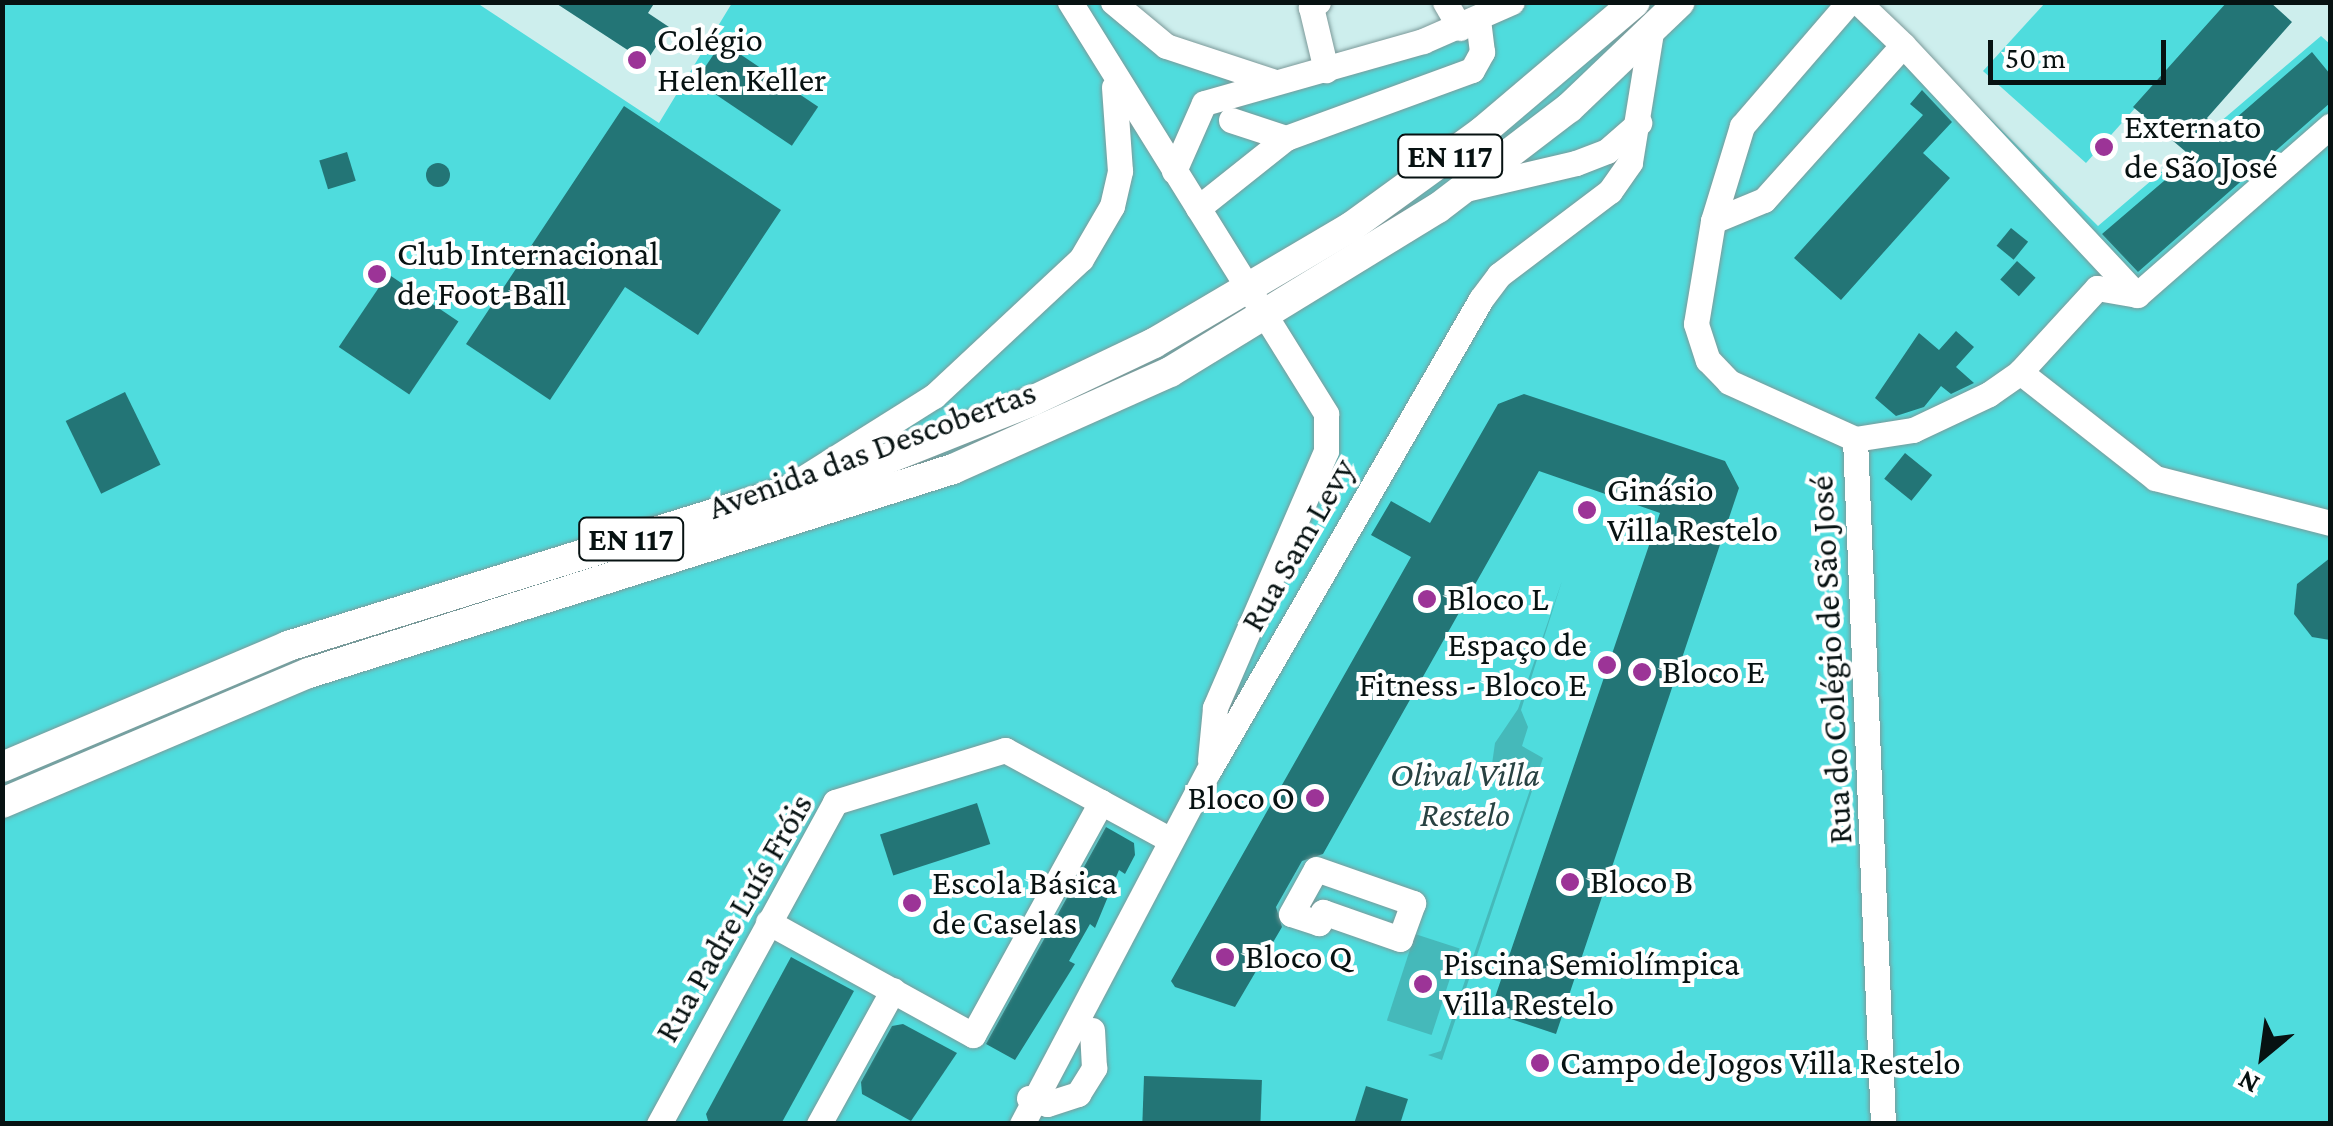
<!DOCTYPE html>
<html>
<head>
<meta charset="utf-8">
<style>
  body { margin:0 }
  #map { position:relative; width:2333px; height:1126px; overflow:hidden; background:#cdeeed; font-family:"Crimson Pro",serif }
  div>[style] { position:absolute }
  .green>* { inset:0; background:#4fdcdd }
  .water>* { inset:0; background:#45b9ba; transform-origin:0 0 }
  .building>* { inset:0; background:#237576; transform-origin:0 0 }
  .round { border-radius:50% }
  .roads { filter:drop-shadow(0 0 2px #7b9999) drop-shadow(0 0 2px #7b9999) }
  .minor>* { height:25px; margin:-12.5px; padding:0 12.5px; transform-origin:12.5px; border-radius:12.5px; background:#fff }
  .major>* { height:30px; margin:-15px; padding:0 15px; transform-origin:15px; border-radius:15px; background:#fff }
  .dots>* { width:28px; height:28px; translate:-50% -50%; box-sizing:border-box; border:5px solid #fff; border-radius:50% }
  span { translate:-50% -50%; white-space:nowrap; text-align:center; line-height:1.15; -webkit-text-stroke:8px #fff; paint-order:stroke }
  .shield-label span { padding:2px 8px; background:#fff; border:2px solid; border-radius:8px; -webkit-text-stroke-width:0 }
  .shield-label { font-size:32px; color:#071212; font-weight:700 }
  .poi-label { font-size:35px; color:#071212 }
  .left { translate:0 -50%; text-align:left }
  .right { translate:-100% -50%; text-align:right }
  .street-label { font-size:35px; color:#071212 }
  .park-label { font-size:35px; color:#284242; font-style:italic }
  .frame { position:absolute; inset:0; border:5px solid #071212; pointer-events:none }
  .north { position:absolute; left:2213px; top:1006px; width:100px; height:100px; -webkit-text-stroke:8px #fff; paint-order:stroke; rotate:209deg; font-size:28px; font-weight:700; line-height:40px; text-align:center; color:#071212 }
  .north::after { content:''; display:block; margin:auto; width:35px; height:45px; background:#071212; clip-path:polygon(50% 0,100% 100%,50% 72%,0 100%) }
  .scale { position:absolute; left:1988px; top:40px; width:178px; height:45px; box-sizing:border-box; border:5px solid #071212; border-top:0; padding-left:12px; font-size:30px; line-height:35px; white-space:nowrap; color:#071212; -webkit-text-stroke:8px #fff; paint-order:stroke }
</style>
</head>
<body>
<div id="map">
  <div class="green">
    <i style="clip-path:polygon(2px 3px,477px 3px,659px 123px,732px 3px,1109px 3px,1165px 48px,1296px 77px,1510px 3px,1874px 3px,2098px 226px,2321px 36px,2330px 44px,2330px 1123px,3px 1123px)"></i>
    <i style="clip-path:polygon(2045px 3px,2229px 3px,2086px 163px,1983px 71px)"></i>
  </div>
  <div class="water">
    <i style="clip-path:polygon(1562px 581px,1521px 710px,1528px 727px,1522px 746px,1543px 758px,1442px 1060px,1428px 1055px,1441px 1051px,1534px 778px,1492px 764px,1495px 743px,1518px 709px)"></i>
    <i style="left:1415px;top:934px;width:47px;height:91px;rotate:18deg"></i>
  </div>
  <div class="building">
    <i style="clip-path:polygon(554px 2px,655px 2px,648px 13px,669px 27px,646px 62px)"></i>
    <i style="clip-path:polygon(2227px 2px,2270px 2px,2292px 22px,2207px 118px,2220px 132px,2312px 52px,2330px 74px,2330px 103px,2138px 272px,2102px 234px,2192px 157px,2133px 107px)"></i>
    <i style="left:722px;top:42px;width:116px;height:47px;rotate:34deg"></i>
    <i style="clip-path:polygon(1922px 90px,1952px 122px,1923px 153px,1950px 178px,1841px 300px,1794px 258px,1923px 115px,1910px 104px)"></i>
    <i style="clip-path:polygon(624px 106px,781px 210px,698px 335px,625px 287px,550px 400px,466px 344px)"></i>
    <i style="left:347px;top:152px;width:30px;height:29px;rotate:73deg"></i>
    <i class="round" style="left:426px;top:163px;width:24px;height:24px"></i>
    <i style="left:2011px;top:228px;width:22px;height:23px;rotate:39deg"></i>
    <i style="left:2017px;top:261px;width:25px;height:25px;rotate:42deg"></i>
    <i style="left:388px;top:274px;width:85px;height:88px;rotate:34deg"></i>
    <i style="clip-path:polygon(1956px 331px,1974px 347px,1956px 367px,1974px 383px,1951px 394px,1941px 386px,1924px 407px,1896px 416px,1875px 398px,1919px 333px,1939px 350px)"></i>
    <i style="left:125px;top:392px;width:81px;height:66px;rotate:64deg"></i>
    <i style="clip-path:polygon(1524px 394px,1725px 461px,1739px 488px,1556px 1034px,1490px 1012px,1660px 513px,1539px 471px,1323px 854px,1302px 861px,1276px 907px,1282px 927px,1235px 1007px,1175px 987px,1171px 981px,1411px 557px,1371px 535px,1391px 501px,1430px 523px,1498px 404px)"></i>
    <i style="left:1905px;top:453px;width:35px;height:33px;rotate:39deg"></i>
    <i style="clip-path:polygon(2330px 558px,2330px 640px,2312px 637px,2294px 614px,2297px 584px)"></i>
    <i style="left:977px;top:803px;width:43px;height:102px;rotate:72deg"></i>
    <i style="clip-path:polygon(1106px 827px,1134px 843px,1135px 855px,1125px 874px,1119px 870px,1095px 928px,1090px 924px,1069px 961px,1075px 964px,1015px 1060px,986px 1044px)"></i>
    <i style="clip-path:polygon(791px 957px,854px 991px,781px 1124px,709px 1124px,706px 1114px)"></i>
    <i style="clip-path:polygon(903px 1024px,957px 1053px,911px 1121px,862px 1094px,861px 1082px,892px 1026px)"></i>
    <i style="left:1144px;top:1076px;width:118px;height:48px;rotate:2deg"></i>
    <i style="clip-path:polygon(1366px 1086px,1408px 1099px,1400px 1124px,1354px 1124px)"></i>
  </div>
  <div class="roads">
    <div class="minor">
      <i style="left:1070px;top:2px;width:485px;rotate:58.1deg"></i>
      <i style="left:1326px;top:414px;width:37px;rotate:90deg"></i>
      <i style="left:1326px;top:451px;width:280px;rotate:113.4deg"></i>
      <i style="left:1215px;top:708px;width:52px;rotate:95.5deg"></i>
      <i style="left:1113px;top:2px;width:69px;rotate:39.7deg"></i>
      <i style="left:1166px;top:46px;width:112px;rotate:18.3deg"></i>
      <i style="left:1318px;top:2px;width:9px;rotate:144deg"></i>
      <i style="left:1311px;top:7px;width:65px;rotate:76.6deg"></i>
      <i style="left:1445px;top:2px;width:30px;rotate:60deg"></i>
      <i style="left:1849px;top:2px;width:164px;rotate:130.8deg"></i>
      <i style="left:1742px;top:126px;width:99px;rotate:107deg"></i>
      <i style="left:1713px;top:221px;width:104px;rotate:99.4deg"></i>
      <i style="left:1696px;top:324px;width:38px;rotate:72deg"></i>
      <i style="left:1708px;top:360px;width:30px;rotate:46deg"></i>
      <i style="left:1729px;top:382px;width:138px;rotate:24.3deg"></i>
      <i style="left:1903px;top:45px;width:342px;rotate:46.9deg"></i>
      <i style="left:1231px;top:120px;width:58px;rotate:18.1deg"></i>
      <i style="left:1174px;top:171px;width:74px;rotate:-66.2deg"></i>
      <i style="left:1204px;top:103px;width:228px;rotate:-15.8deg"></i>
      <i style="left:1423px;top:41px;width:97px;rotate:-23.7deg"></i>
      <i style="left:1465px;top:189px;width:114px;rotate:-13.2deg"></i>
      <i style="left:1576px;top:163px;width:33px;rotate:-21deg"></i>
      <i style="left:1607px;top:151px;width:43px;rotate:-41.2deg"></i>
      <i style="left:1198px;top:208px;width:112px;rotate:-38.5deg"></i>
      <i style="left:1286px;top:138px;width:198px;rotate:-20.1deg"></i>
      <i style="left:1472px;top:70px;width:21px;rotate:-61deg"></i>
      <i style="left:1482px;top:52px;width:31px;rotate:-97deg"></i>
      <i style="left:1713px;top:221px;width:55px;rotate:-22.4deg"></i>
      <i style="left:1764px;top:200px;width:208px;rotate:-48.1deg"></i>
      <i style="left:1903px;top:45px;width:62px;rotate:-136.3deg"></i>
      <i style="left:2020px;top:372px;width:172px;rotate:38.1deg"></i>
      <i style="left:2155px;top:478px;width:181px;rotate:14.4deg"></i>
      <i style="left:1855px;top:439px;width:686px;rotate:87.66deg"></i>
      <i style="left:1855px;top:439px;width:59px;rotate:-8.8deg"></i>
      <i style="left:1913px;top:430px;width:84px;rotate:-25.3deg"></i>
      <i style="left:1989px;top:394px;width:38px;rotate:-35deg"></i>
      <i style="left:2020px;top:372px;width:114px;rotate:-47.5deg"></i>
      <i style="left:2097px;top:288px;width:41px;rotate:9.9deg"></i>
      <i style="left:2137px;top:295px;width:257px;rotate:-41.2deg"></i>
      <i style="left:802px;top:479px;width:156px;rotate:-32.2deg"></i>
      <i style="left:934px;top:396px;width:201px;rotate:-43deg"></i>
      <i style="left:1081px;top:259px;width:61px;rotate:-59.7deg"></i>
      <i style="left:1112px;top:206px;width:36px;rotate:-77deg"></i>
      <i style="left:1120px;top:171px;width:84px;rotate:-94.1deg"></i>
      <i style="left:1316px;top:869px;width:103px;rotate:19.3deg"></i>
      <i style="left:1413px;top:903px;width:38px;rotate:110deg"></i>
      <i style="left:1400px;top:939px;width:82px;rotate:-160.7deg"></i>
      <i style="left:1323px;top:912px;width:12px;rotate:110deg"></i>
      <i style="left:1319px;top:923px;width:29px;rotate:-162deg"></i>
      <i style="left:1291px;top:914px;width:51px;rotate:-60.9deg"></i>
      <i style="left:768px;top:922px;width:234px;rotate:28.9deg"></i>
      <i style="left:973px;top:1035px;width:266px;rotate:-61.2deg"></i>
      <i style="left:1029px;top:1098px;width:19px;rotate:18deg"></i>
      <i style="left:1047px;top:1104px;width:33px;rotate:-18deg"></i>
      <i style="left:1078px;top:1094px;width:31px;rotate:-58deg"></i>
      <i style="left:1094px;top:1068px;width:38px;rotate:-93deg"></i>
      <i style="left:659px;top:1124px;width:367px;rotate:-61.3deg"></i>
      <i style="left:835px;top:802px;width:178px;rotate:-17deg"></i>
      <i style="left:1005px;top:750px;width:189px;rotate:28.5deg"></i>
      <i style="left:819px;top:1124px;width:153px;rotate:-61.1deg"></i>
      <i style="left:1022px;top:1124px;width:400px;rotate:-62.2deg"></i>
      <i style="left:1209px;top:770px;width:544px;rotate:-59.99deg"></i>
      <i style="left:1481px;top:299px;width:30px;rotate:-53deg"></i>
      <i style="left:1499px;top:275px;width:139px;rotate:-37.1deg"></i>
      <i style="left:1610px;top:191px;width:35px;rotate:-55deg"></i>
      <i style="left:1630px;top:162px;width:131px;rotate:-80.8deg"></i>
    </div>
    <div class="major">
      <i style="left:2px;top:767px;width:311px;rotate:-22.9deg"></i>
      <i style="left:288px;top:646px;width:614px;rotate:-17.25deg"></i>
      <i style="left:874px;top:464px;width:170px;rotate:-21.7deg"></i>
      <i style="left:1032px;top:401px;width:135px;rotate:-25.4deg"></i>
      <i style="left:1154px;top:343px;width:229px;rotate:-30.5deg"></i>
      <i style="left:1351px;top:227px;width:163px;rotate:-36deg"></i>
      <i style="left:1483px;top:131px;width:199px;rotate:-40.3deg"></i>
      <i style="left:2px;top:803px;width:333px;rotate:-23deg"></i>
      <i style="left:309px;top:673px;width:676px;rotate:-17.58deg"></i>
      <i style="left:953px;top:469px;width:238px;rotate:-24.1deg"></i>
      <i style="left:1170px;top:372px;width:314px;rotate:-31.5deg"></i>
      <i style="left:1438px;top:208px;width:165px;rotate:-37.4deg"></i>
      <i style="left:1569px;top:108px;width:153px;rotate:-43.7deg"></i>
    </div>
  </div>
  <div class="dots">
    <i style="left:637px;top:60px;background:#9c3497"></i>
    <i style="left:2104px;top:147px;background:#9c3497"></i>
    <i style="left:377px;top:274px;background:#9c3497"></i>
    <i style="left:1587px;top:510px;background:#9c3497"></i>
    <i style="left:1427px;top:599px;background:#9c3497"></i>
    <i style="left:1607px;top:665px;background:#9c3497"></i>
    <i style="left:1642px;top:672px;background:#9c3497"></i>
    <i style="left:1315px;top:798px;background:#9c3497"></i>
    <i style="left:1570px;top:882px;background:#9c3497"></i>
    <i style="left:912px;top:903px;background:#9c3497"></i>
    <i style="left:1225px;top:957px;background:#9c3497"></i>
    <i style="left:1423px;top:984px;background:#9c3497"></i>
    <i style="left:1540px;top:1063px;background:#9c3497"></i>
  </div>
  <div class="shield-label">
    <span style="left:1450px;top:156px">EN 117</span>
    <span style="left:631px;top:539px">EN 117</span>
  </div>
  <div class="poi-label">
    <span class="left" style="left:657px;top:60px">Colégio<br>Helen Keller</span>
    <span class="left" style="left:2124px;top:147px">Externato<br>de São José</span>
    <span class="left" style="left:397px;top:274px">Club Internacional<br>de Foot-Ball</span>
    <span class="left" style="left:1607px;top:510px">Ginásio<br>Villa Restelo</span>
    <span class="left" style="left:1447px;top:599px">Bloco L</span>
    <span class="right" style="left:1587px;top:665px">Espaço de<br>Fitness - Bloco E</span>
    <span class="left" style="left:1662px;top:672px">Bloco E</span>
    <span class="right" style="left:1295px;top:798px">Bloco O</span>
    <span class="left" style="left:1590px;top:882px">Bloco B</span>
    <span class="left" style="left:932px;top:903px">Escola Básica<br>de Caselas</span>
    <span class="left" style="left:1245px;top:957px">Bloco Q</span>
    <span class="left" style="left:1443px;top:984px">Piscina Semiolímpica<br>Villa Restelo</span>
    <span class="left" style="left:1560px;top:1063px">Campo de Jogos Villa Restelo</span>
  </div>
  <div class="street-label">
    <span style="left:872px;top:450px;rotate:-20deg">Avenida das Descobertas</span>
    <span style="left:1298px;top:545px;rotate:-60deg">Rua Sam Levy</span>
    <span style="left:1831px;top:660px;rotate:-93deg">Rua do Colégio de São José</span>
    <span style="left:734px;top:918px;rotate:-60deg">Rua Padre Luís Fróis</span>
  </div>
  <div class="park-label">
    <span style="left:1465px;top:795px">Olival Villa<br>Restelo</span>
  </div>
  <div class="frame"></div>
  <div class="north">N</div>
  <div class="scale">50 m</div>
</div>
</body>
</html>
